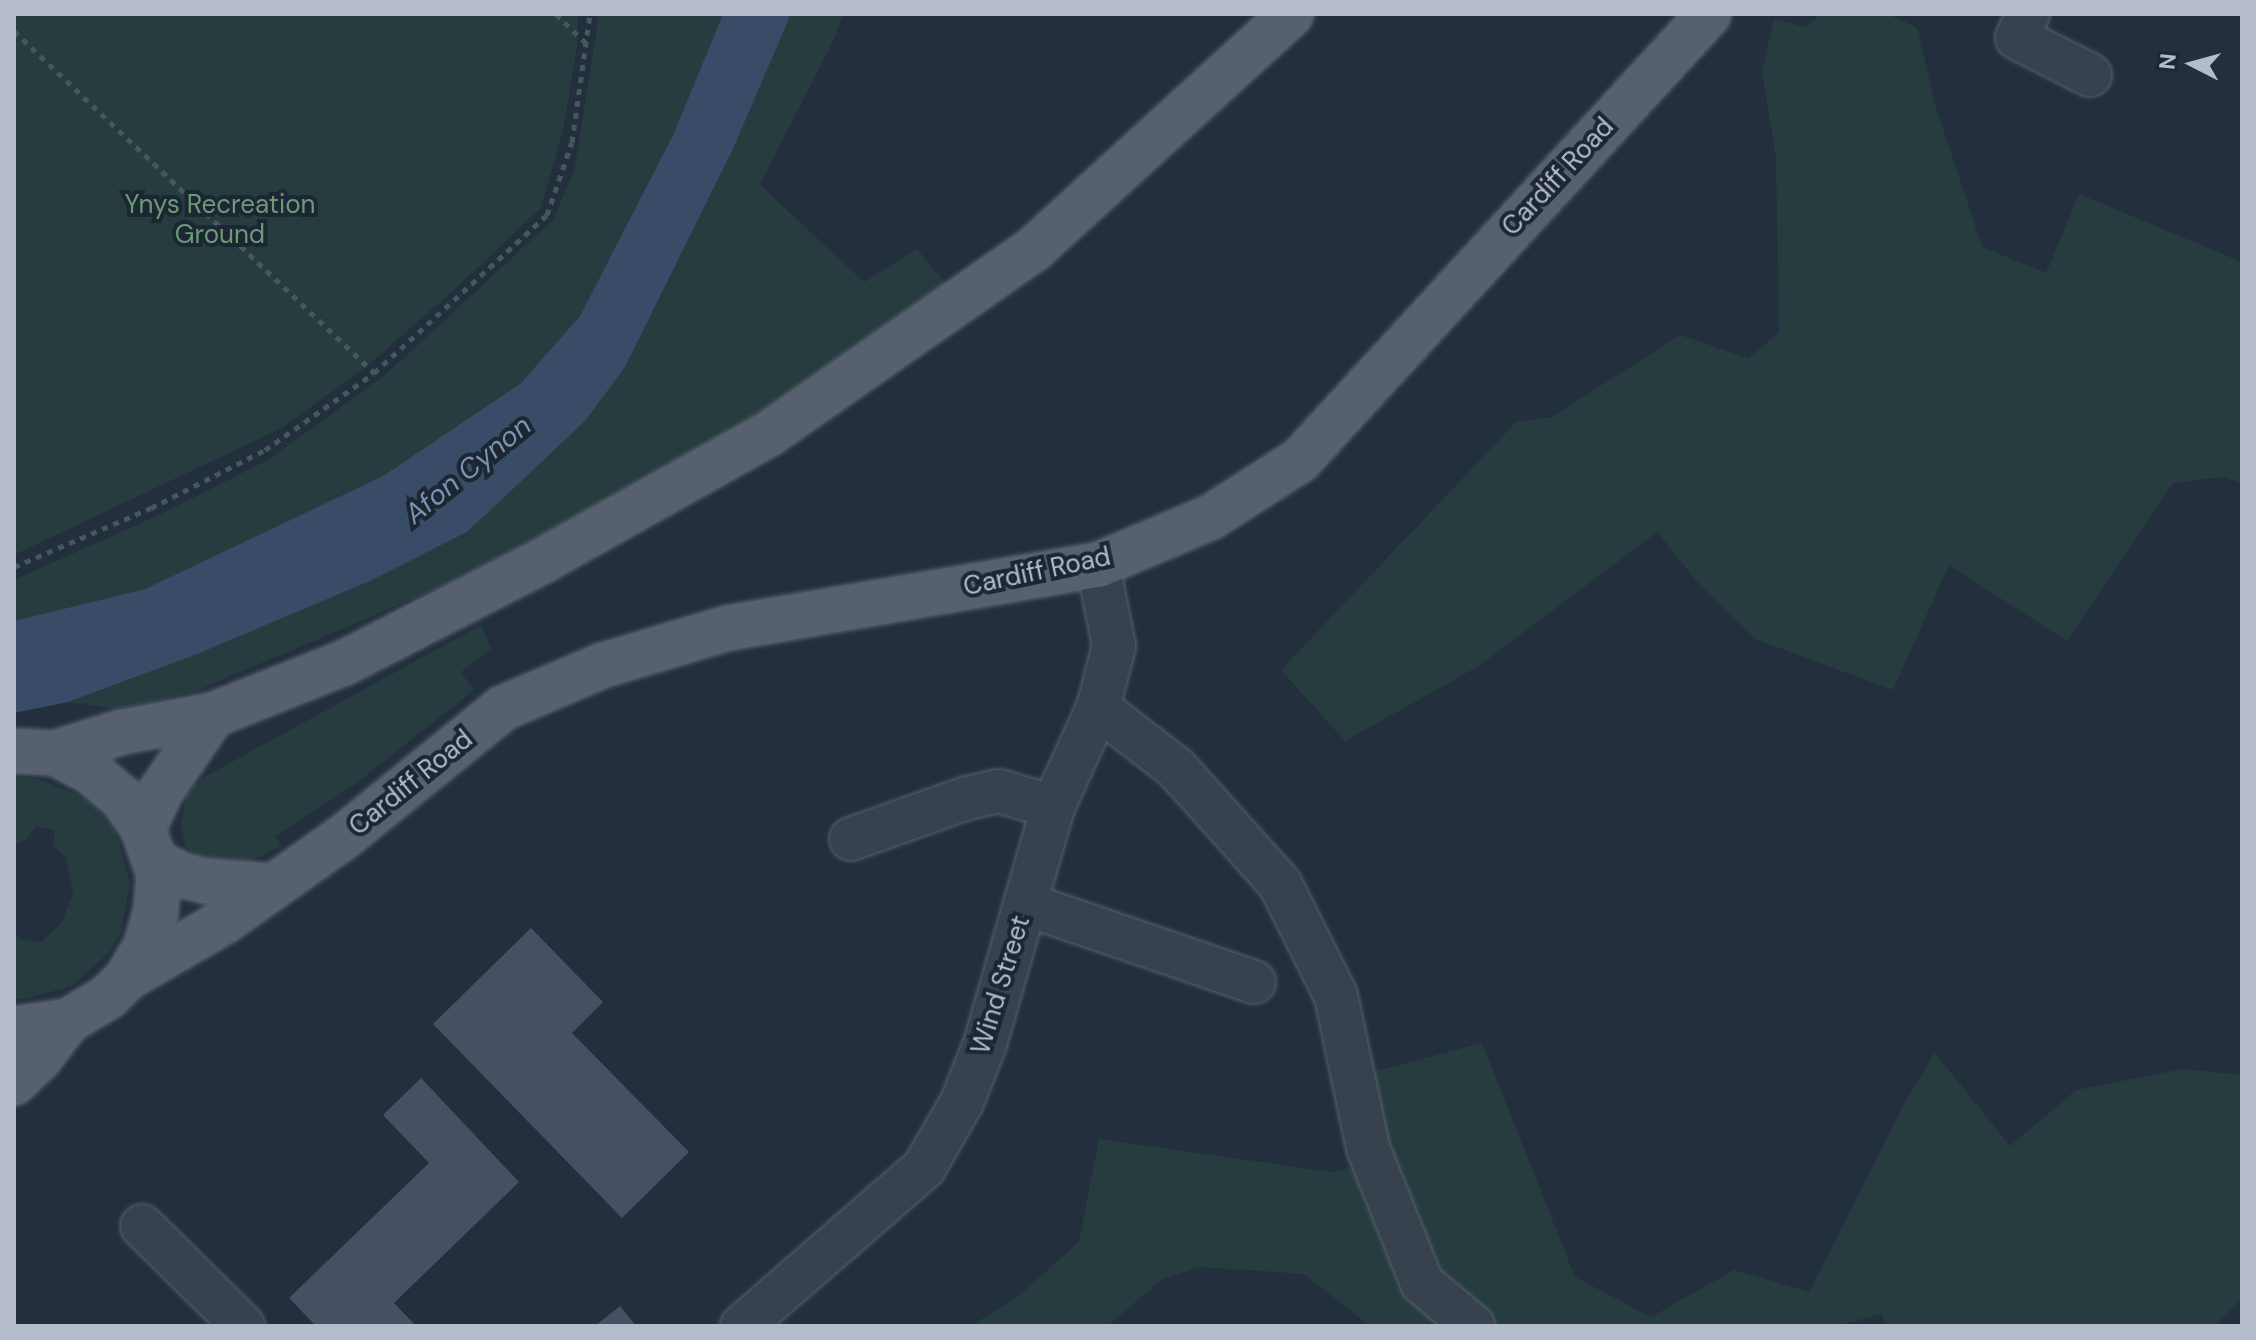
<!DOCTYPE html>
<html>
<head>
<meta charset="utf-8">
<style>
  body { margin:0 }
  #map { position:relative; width:2256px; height:1340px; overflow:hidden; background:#242f3e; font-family:"DM Sans",sans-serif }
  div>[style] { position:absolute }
  .green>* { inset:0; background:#263c3f }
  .water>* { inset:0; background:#394c67 }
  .building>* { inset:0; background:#455162 }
  .path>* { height:5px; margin-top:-2.5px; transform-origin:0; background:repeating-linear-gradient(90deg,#44595c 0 6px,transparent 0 12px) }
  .roads { filter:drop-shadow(0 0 2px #565f6c) drop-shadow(0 0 2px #565f6c) }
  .minor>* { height:42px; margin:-21px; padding:0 21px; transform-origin:21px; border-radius:21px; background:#38414e }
  .major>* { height:44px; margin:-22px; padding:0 22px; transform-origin:22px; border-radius:22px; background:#56606e }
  span { translate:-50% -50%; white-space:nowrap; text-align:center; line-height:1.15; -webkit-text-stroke:8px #1d2633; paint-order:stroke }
  .street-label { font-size:26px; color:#b4bcc9 }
  .park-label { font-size:26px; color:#6b9a76 }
  .water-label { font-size:28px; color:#7c92b1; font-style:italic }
  .frame { position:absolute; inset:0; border:16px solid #b4bcc9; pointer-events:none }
  .north { position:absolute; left:2152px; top:24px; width:80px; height:80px; -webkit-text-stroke:6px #1d2633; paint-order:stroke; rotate:276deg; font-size:22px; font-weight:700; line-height:32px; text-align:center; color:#b4bcc9 }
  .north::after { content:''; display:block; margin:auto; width:28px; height:36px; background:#b4bcc9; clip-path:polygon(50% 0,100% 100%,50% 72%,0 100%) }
</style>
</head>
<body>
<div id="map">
  <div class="green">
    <i style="clip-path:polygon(14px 14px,578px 14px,577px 46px,563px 130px,541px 208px,455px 289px,372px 362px,282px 428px,14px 555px)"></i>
    <i style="clip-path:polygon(599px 14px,723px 14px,674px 133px,580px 316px,521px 383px,383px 476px,145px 589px,14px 621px,14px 580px,163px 513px,268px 460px,384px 376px,554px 219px,575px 167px)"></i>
    <i style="clip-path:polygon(791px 14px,843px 14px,836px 35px,760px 185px,864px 282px,917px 249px,949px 288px,671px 470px,450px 583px,194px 692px,117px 709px,68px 702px,195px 655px,370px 581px,467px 532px,625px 367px,733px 149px)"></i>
    <i style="clip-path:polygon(1821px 14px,1888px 14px,1917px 28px,1936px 107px,1982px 247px,2046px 273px,2079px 194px,2242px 262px,2242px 483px,2223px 477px,2173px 483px,2067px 641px,1949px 565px,1893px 690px,1755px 639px,1699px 584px,1657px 532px,1477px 667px,1345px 741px,1281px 670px,1516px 422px,1552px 417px,1680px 335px,1748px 358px,1779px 333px,1776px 158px,1762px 72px,1774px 19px,1805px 27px)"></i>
    <i style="clip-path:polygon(481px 625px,491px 649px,461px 672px,474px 690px,354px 785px,275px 836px,282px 846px,246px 863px,199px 860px,185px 845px,181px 822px,187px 795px,201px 779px)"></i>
    <i style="clip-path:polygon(14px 777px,39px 779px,85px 798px,103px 815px,117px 835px,130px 883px,121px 932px,109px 953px,72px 986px,25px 999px,14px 999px,14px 934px,23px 940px,41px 942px,62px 922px,73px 893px,65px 857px,53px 845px,55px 830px,36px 826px,27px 839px,14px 845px)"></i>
    <i style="clip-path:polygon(1482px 1043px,1575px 1277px,1651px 1317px,1734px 1270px,1809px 1292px,1904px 1104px,1935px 1053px,2010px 1146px,2076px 1090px,2183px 1069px,2242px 1075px,2242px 1299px,2214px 1326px,1887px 1326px,1881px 1314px,1836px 1326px,1370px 1326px,1304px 1274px,1202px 1267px,1164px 1278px,1107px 1326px,970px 1326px,1015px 1299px,1079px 1242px,1099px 1139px,1331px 1172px,1383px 1161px,1372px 1072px)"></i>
  </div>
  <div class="water">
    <i style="clip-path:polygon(723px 14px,791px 14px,733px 149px,625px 367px,585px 421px,467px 532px,370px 581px,195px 655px,68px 702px,14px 713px,14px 621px,145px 589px,383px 476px,521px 383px,580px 316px,674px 133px)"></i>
  </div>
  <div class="building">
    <i style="clip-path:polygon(531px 928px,603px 1002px,572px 1033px,689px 1152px,622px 1218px,433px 1024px)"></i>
    <i style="clip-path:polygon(421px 1078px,519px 1182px,394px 1303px,416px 1326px,316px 1326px,289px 1298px,429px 1163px,383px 1115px)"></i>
    <i style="clip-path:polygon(620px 1306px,636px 1326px,595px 1326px)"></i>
  </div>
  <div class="path">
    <i style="left:556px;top:14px;width:43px;rotate:44.1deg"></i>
    <i style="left:14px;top:31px;width:497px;rotate:43.5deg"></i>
    <i style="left:14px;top:567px;width:149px;rotate:-23.3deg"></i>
    <i style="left:151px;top:508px;width:128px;rotate:-27deg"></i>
    <i style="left:265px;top:450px;width:133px;rotate:-35.2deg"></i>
    <i style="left:374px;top:373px;width:234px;rotate:-42.4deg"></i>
    <i style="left:547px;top:215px;width:77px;rotate:-71.1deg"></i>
    <i style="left:572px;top:142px;width:129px;rotate:-82deg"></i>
  </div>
  <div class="roads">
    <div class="minor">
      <i style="left:2028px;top:14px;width:26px;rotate:115deg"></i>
      <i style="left:2017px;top:38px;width:82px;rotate:26.9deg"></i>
      <i style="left:1098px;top:708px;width:98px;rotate:37.6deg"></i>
      <i style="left:1176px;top:768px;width:156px;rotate:48.1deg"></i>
      <i style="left:1280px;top:884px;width:125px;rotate:63.4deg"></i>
      <i style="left:1336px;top:996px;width:155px;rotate:78.1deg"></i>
      <i style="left:1368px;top:1148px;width:145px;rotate:68.2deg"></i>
      <i style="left:1422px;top:1283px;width:67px;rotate:40.1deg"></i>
      <i style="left:851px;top:839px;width:123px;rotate:-19.5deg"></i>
      <i style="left:967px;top:798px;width:33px;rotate:-12deg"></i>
      <i style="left:999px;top:791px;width:56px;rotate:16.5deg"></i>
      <i style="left:1025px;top:904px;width:242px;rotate:18.8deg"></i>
      <i style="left:142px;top:1226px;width:142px;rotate:44.7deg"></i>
      <i style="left:742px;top:1326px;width:241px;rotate:-41deg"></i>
      <i style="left:924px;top:1168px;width:76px;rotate:-60.1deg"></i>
      <i style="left:962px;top:1102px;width:62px;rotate:-68.4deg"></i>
      <i style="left:985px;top:1044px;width:247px;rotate:-74deg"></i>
      <i style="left:1053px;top:807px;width:109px;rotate:-65.6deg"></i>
      <i style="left:1098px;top:708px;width:64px;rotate:-75.5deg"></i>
      <i style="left:1114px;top:646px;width:83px;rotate:-101.2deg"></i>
    </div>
    <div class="major">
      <i style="left:14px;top:751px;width:41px;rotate:2.8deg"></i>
      <i style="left:55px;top:753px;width:41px;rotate:27.8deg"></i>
      <i style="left:91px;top:772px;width:39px;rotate:40deg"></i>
      <i style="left:121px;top:797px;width:39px;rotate:55deg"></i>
      <i style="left:143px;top:829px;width:48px;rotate:70.4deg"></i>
      <i style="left:159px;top:874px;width:37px;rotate:95deg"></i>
      <i style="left:156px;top:911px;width:36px;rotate:106deg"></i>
      <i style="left:146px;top:946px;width:37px;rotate:121deg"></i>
      <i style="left:127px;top:978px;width:27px;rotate:135deg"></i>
      <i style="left:108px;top:997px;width:47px;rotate:149deg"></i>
      <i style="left:68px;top:1021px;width:55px;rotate:171.6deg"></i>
      <i style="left:55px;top:753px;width:70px;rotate:-17.4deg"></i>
      <i style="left:122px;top:732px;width:93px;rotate:-10.6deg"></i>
      <i style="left:213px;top:715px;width:141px;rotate:-21.7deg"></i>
      <i style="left:344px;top:663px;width:225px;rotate:-27.2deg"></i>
      <i style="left:544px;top:560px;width:259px;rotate:-29.3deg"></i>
      <i style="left:770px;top:433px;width:323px;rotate:-34.9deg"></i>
      <i style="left:1035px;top:248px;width:347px;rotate:-42.4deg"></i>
      <i style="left:143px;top:829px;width:42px;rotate:-64.7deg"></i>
      <i style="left:161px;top:791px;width:92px;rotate:-55.6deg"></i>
      <i style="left:156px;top:862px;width:28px;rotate:27deg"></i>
      <i style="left:181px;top:875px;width:25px;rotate:14deg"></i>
      <i style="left:205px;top:881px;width:66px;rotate:4.3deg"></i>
      <i style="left:127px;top:978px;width:113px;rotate:-30.2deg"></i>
      <i style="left:225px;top:921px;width:147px;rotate:-35.3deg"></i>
      <i style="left:345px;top:836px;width:203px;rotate:-39deg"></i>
      <i style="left:503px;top:708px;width:110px;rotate:-23.1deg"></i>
      <i style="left:604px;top:665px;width:129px;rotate:-16.6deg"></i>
      <i style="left:728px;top:628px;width:375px;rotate:-9.7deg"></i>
      <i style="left:1098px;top:565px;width:123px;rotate:-23deg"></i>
      <i style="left:1211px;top:517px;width:106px;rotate:-32.6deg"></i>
      <i style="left:1300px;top:460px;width:605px;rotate:-47.48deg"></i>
      <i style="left:14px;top:1083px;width:35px;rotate:-44deg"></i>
      <i style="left:39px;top:1059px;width:48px;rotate:-52.7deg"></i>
    </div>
  </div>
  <div class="street-label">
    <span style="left:1558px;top:177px;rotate:-47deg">Cardiff Road</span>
    <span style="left:1037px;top:572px;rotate:-12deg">Cardiff Road</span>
    <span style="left:411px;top:783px;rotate:-39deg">Cardiff Road</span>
    <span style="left:1001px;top:985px;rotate:-73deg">Wind Street</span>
  </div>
  <div class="park-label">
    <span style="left:220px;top:220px">Ynys Recreation<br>Ground</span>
  </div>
  <div class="water-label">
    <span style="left:468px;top:470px;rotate:-39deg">Afon Cynon</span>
  </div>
  <div class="frame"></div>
  <div class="north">N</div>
</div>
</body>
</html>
